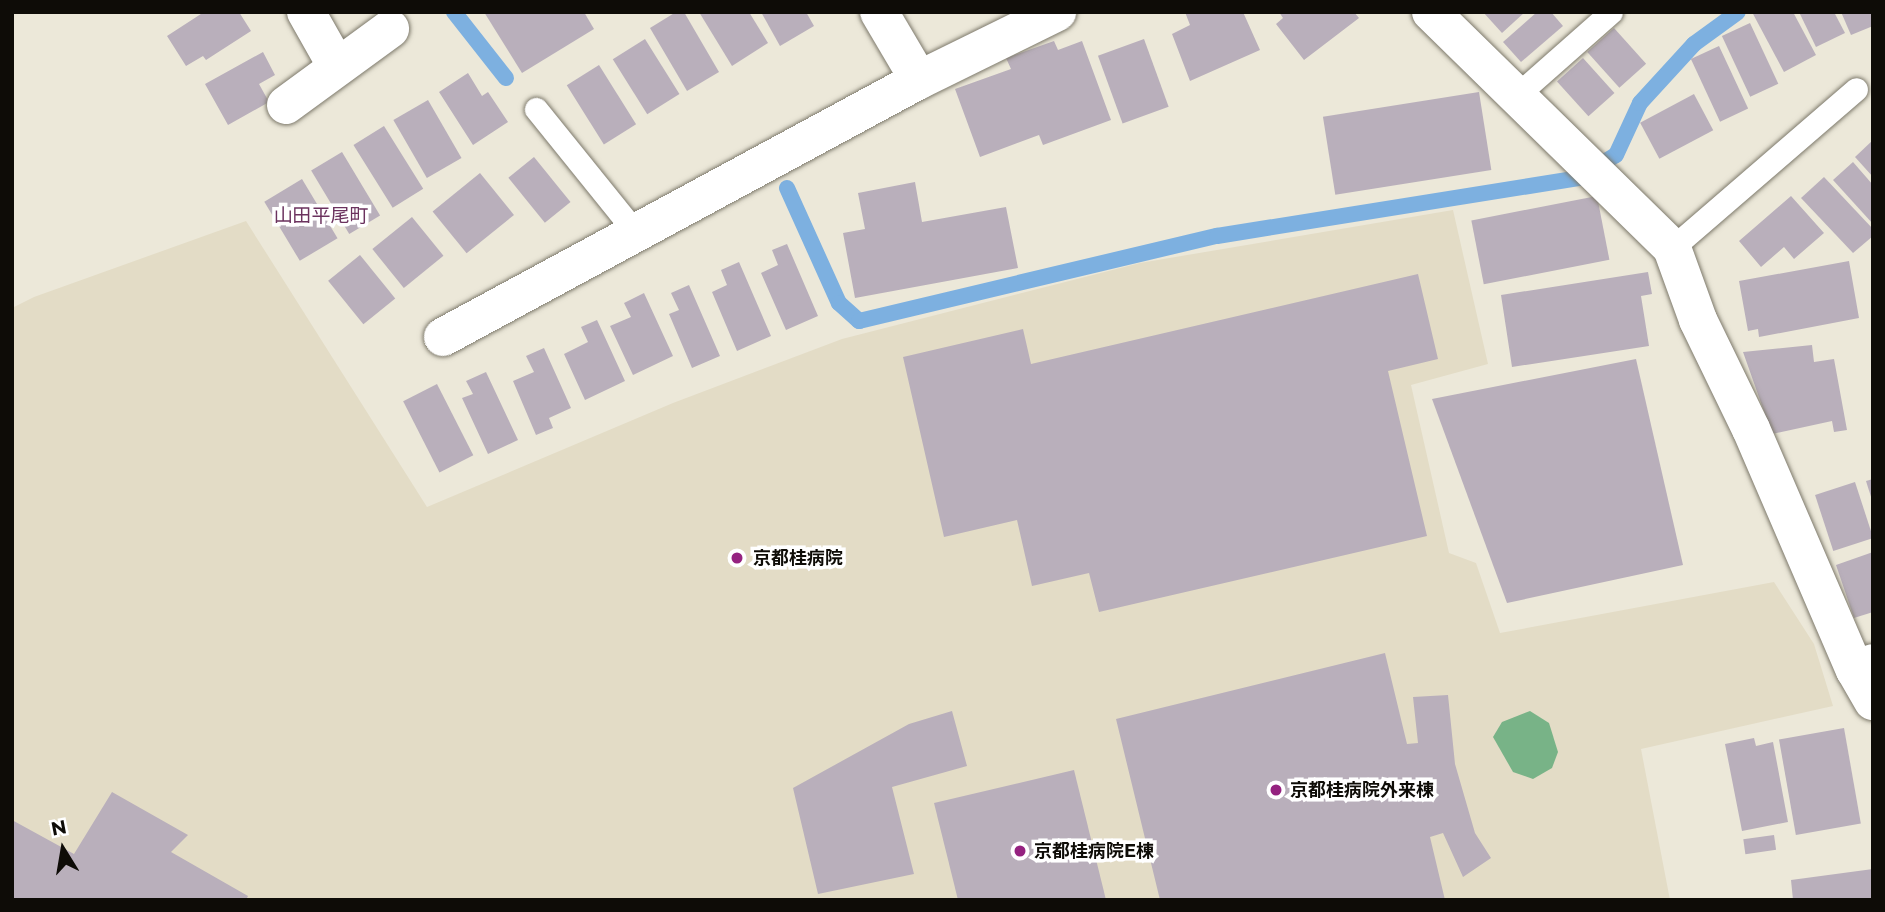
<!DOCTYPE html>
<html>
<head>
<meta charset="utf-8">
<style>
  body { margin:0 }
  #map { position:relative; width:1885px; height:912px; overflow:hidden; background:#ece8d9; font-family:Montserrat,"Noto Sans JP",sans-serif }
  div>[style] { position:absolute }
  .built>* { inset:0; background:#e3dcc6 }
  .forest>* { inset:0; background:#78b387 }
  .stream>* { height:16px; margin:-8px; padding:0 8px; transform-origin:8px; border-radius:8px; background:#7db0e0 }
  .building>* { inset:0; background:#b9afbb; transform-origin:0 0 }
  .roads { filter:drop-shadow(0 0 2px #7d796b) drop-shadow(0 0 2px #7d796b) }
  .lane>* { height:23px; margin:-11.5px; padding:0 11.5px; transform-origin:11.5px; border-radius:11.5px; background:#fff }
  .street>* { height:38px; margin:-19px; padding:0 19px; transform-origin:19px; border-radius:19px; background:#fff }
  .secondary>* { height:38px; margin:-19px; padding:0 19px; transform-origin:19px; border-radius:19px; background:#fff }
  .dots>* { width:19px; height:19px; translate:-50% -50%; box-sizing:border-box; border:4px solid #fff; border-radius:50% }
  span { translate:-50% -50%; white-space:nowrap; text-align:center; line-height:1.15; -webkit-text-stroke:7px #fff; paint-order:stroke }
  .poi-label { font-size:18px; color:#0e0c07; font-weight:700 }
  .left { translate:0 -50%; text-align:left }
  .neighbourhood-label { font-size:19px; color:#6b325e }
  .frame { position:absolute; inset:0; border:14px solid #0e0c07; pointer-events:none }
  .north { position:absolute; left:28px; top:814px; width:70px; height:70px; -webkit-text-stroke:5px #fff; paint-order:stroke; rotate:349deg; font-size:19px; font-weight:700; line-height:28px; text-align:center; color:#0e0c07 }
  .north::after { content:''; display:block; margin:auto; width:24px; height:32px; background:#0e0c07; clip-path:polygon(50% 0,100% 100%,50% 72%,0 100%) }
</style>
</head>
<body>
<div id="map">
  <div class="built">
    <i style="clip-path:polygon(1453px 210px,1488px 364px,1411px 385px,1449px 553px,1476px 563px,1500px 633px,1774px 582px,1814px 644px,1833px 706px,1641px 749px,1670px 900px,12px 900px,12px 308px,34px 297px,246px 221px,427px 507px,673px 403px,842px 339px,1140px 263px)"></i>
  </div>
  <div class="forest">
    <i style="clip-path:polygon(1530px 711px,1549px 723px,1558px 752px,1552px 768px,1533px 779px,1513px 772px,1493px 737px,1502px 722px)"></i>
  </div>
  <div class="stream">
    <i style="left:454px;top:12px;width:84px;rotate:51.8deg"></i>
    <i style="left:787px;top:188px;width:126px;rotate:65.7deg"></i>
    <i style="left:839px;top:303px;width:27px;rotate:42deg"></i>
    <i style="left:859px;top:321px;width:368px;rotate:-13.4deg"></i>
    <i style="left:1217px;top:236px;width:366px;rotate:-9.1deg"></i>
    <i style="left:1578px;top:178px;width:44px;rotate:-31.2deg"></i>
    <i style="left:1616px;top:155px;width:57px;rotate:-65.2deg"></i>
    <i style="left:1640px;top:103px;width:80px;rotate:-47.5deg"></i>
    <i style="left:1694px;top:44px;width:54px;rotate:-36deg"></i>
  </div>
  <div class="building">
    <i style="clip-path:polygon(204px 12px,239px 12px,251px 31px,206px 60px,203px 56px,186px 66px,167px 36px)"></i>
    <i style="clip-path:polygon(484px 12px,584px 12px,594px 29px,522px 73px)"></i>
    <i style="clip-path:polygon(676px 12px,684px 12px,719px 72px,687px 91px,650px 28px)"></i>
    <i style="clip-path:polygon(699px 12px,749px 12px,768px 43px,732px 66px)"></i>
    <i style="clip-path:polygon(761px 12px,806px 12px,814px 26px,780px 46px)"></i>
    <i style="clip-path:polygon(1185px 12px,1243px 12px,1260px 50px,1190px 81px,1172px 34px,1190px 25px)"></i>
    <i style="clip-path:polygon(1279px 12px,1354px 12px,1359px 18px,1304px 60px,1276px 24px,1283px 18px)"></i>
    <i style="clip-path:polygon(1483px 12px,1525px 12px,1502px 33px)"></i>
    <i style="clip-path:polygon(1537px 12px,1551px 12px,1563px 26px,1521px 62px,1503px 42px)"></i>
    <i style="clip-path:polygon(1752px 12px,1793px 12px,1816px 55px,1784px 72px)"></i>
    <i style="clip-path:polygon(1799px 12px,1834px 12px,1845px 33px,1816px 47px)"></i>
    <i style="clip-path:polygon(1841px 12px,1873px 12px,1873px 26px,1851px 35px)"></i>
    <i style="left:1750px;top:23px;width:67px;height:31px;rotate:65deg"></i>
    <i style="left:1614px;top:28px;width:48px;height:36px;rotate:48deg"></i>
    <i style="left:645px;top:39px;width:65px;height:38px;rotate:58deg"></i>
    <i style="left:1144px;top:39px;width:72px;height:49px;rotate:70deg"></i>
    <i style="clip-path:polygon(1054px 41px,1058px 50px,1082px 41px,1111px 120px,1043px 145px,1039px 135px,980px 157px,955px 89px,1011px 69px,1006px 58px)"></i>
    <i style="left:1719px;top:46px;width:69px;height:31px;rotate:65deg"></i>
    <i style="clip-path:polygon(263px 52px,275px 75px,259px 84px,269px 102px,228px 125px,205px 84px)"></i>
    <i style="left:1583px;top:58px;width:47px;height:35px;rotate:48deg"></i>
    <i style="left:599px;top:65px;width:70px;height:38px;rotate:58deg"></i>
    <i style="clip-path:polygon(468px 73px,482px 96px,488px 92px,508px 122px,473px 145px,439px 92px)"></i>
    <i style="left:1479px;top:92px;width:79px;height:158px;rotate:81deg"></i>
    <i style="left:1694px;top:94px;width:41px;height:61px;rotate:62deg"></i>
    <i style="left:428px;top:100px;width:67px;height:40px;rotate:60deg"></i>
    <i style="left:384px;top:126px;width:74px;height:36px;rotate:58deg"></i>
    <i style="clip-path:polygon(1873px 140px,1873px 177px,1855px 157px)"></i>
    <i style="left:342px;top:152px;width:74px;height:36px;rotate:59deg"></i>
    <i style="left:534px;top:157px;width:58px;height:33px;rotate:51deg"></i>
    <i style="clip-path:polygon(1853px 162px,1873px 185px,1873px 224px,1833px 180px)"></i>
    <i style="left:480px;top:173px;width:54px;height:61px;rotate:51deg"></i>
    <i style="clip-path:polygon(1824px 177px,1873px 229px,1873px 236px,1853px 253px,1801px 198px)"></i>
    <i style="left:302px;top:179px;width:69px;height:44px;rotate:59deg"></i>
    <i style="clip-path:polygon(915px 182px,922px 222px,1006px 207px,1018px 268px,855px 298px,843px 233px,865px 229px,858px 193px)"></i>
    <i style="left:1597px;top:196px;width:65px;height:128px;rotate:79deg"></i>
    <i style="clip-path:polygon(1791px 196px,1824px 233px,1794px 259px,1784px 247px,1761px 267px,1739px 241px)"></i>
    <i style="left:412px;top:217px;width:50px;height:51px;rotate:51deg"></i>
    <i style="clip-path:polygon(787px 244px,818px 316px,786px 330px,761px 273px,778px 265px,772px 250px)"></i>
    <i style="left:360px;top:255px;width:56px;height:41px;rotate:51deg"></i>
    <i style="clip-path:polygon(1849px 261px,1859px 318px,1759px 337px,1758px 329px,1748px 331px,1739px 281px)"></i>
    <i style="clip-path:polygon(739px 262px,771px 336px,737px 351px,712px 292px,727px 285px,721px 270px)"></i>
    <i style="clip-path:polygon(1648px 272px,1652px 294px,1641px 296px,1649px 346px,1512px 367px,1501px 295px)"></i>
    <i style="clip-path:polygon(1418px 274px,1438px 359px,1388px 371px,1427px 536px,1099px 612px,1089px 573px,1032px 586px,1017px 520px,944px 537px,903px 357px,1023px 329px,1031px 364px)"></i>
    <i style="clip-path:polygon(689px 285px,720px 356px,692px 368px,669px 314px,679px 310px,671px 293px)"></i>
    <i style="clip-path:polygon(644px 293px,673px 356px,633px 375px,610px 326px,631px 317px,624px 303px)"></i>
    <i style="clip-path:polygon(597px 320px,625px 381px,585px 400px,564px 354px,588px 342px,581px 327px)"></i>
    <i style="clip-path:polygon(1812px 345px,1814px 362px,1834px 359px,1847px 430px,1834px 432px,1832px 421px,1772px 434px,1743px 352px)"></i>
    <i style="clip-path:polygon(544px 348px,571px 408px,549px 418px,553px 428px,536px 435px,513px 381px,534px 372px,526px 356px)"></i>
    <i style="clip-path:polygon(1636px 359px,1683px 565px,1507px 603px,1432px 399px)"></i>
    <i style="clip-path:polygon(486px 372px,518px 440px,488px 454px,462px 398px,473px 394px,466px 381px)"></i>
    <i style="left:437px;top:384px;width:80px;height:38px;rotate:63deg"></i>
    <i style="clip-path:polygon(1873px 479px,1873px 500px,1872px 500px,1866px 481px)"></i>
    <i style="left:1855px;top:482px;width:59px;height:42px;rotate:72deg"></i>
    <i style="clip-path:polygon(1873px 552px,1873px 612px,1854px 618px,1836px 565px)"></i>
    <i style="clip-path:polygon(1385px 653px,1407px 744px,1418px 743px,1413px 697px,1448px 695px,1455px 764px,1475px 833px,1491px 858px,1463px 877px,1443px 833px,1430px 837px,1445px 900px,1160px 900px,1116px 719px)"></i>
    <i style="clip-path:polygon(952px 711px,967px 766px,892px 787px,914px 874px,818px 894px,793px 788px,909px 724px)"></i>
    <i style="left:1844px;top:728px;width:97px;height:66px;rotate:80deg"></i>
    <i style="clip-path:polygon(1754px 738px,1756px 746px,1773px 742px,1788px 822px,1742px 831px,1725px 744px)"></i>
    <i style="clip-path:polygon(1074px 770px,1106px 900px,958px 900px,934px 803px)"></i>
    <i style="clip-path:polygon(112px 792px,188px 835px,171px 852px,248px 896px,246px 900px,12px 900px,12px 820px,74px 854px)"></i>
    <i style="left:1774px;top:835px;width:15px;height:31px;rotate:82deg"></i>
    <i style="clip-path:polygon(1873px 869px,1873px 900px,1793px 900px,1791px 880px)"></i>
  </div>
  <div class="roads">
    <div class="lane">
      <i style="left:1517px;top:95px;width:125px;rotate:-41.4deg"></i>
      <i style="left:536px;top:109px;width:159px;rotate:51.1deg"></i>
      <i style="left:1672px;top:248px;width:243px;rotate:-40.8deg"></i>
    </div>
    <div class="street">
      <i style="left:306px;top:12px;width:61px;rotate:60.5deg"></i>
      <i style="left:879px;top:12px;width:79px;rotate:59.5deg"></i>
      <i style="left:1431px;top:12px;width:337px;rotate:44.4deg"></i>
      <i style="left:1672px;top:248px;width:77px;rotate:70.1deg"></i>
      <i style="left:1698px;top:320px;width:121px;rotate:64.1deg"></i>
      <i style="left:1751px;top:429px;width:262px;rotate:66.7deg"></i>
      <i style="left:1855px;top:670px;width:36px;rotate:60deg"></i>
      <i style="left:286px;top:105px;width:129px;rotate:-36.2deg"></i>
      <i style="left:443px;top:337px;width:541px;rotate:-28.37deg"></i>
      <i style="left:919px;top:80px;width:154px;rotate:-26.2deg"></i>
    </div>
    <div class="secondary">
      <i style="left:1855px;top:670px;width:19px;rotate:-21deg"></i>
    </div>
  </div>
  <div class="dots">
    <i style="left:737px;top:558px;background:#952280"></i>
    <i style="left:1276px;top:790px;background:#952280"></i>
    <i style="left:1020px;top:851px;background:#952280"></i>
  </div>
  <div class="poi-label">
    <span class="left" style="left:753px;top:558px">京都桂病院</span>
    <span class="left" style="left:1290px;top:790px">京都桂病院外来棟</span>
    <span class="left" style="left:1034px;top:851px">京都桂病院E棟</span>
  </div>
  <div class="neighbourhood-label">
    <span style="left:321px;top:216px">山田平尾町</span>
  </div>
  <div class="frame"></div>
  <div class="north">N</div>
</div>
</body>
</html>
